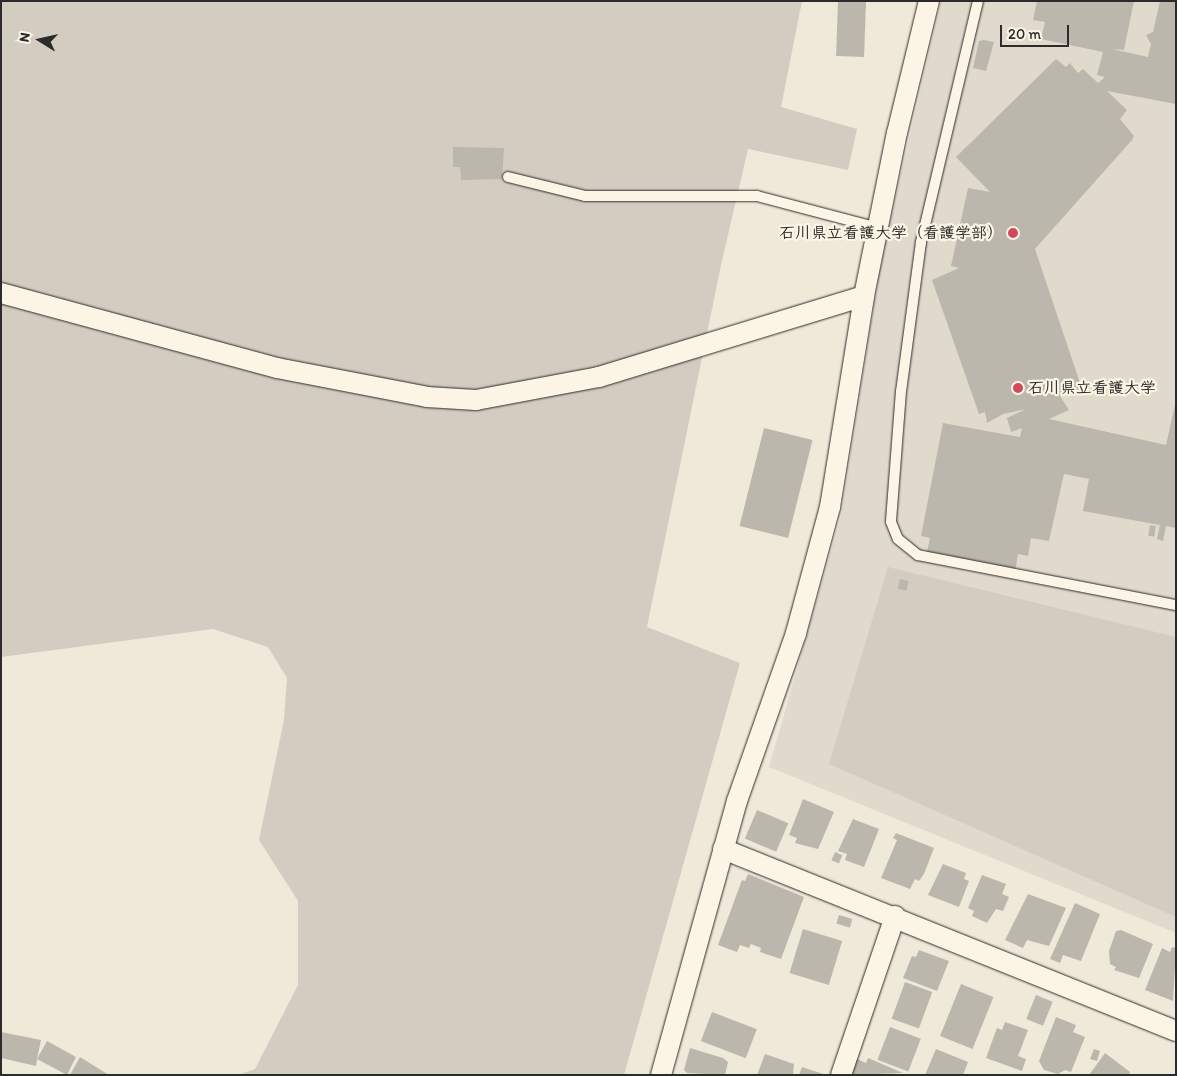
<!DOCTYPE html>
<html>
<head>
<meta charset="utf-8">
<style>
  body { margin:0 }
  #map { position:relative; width:1177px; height:1076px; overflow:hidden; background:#efe9da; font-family:Itim,"Klee One",sans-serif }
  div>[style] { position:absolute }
  .built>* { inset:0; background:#e0dacc }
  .green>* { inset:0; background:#d2cdc0 }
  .building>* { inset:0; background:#bcb7ac; transform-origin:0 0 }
  .roads { filter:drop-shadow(0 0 1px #2b2b2b) drop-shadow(0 0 1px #2b2b2b) }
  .lane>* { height:10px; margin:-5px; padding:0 5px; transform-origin:5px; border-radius:5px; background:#fcf5e5 }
  .street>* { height:20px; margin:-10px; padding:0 10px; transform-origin:10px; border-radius:10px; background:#fcf5e5 }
  .dots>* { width:14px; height:14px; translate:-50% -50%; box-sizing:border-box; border:2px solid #fcf5e5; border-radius:50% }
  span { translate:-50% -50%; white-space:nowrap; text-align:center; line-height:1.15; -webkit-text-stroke:4.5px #fcf5e5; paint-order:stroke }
  .poi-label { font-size:16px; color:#2b2b2b; font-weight:700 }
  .right { translate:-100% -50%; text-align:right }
  .left { translate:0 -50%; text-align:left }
  .frame { position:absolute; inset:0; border:2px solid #2b2b2b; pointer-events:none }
  .north { position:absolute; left:15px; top:15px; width:50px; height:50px; -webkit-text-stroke:4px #fcf5e5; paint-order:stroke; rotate:280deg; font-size:14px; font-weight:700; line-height:20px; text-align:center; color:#2b2b2b }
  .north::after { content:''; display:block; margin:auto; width:18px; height:22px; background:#2b2b2b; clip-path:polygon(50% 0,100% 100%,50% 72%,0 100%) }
  .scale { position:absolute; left:1000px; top:25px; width:69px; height:22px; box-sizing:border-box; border:2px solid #2b2b2b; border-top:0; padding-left:6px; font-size:15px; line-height:18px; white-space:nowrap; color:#2b2b2b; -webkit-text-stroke:4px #fcf5e5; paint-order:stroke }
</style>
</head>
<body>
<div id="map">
  <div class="built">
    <i style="clip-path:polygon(941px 1px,1176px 1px,1176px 933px,769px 767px,841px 516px,881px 260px)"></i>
  </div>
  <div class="green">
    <i style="clip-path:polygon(1px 1px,802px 1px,781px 107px,857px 129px,848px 170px,748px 149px,721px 265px,647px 627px,740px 663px,624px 1075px,238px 1075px,255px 1069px,298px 985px,298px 901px,259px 840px,284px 720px,287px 678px,268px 647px,213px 629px,1px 657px)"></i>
    <i style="clip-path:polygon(888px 567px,1176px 637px,1176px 917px,829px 764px)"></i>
  </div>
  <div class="building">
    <i style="left:838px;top:1px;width:28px;height:55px;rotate:2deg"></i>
    <i style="clip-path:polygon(1037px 1px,1134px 1px,1124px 50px,1112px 49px,1148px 57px,1151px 44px,1146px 35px,1153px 32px,1160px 1px,1176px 1px,1176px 104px,1107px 91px,1127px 110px,1120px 119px,1134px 136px,1132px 140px,1035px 249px,1082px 389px,1060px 396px,1069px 410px,1049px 419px,1166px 445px,1176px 400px,1176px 528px,1166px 526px,1163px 541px,1157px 539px,1160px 525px,1083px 511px,1089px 479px,1064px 474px,1049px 541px,1031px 538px,1028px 556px,1018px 554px,1015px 572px,927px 552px,930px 538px,921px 536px,943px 423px,1020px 437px,1022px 428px,1011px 432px,1007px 418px,1026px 409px,1003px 414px,987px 423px,985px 412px,979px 414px,932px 280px,959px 268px,951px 266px,968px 188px,990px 192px,956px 157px,1056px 59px,1066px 67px,1070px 63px,1078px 73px,1083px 69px,1098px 83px,1105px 77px,1097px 75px,1103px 52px,1041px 39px,1045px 22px,1033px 20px)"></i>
    <i style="clip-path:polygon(984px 40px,994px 42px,986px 71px,973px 68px,979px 41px)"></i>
    <i style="clip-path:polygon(453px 147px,504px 148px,502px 179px,461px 180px,460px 167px,453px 167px)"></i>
    <i style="left:764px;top:428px;width:50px;height:101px;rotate:14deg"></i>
    <i style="left:1150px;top:525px;width:6px;height:11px;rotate:9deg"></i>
    <i style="left:900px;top:579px;width:9px;height:10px;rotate:13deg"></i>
    <i style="clip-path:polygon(803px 799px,834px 812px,818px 849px,795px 843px,797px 838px,789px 835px)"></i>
    <i style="left:757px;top:810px;width:34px;height:31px;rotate:23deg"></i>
    <i style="clip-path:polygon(853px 819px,879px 829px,864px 867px,845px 860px,847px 854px,838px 851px)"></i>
    <i style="clip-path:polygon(896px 833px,934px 848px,924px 874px,919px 881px,915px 879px,910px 889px,881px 878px,897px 840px,893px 838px)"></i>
    <i style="left:835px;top:852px;width:8px;height:9px;rotate:23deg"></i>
    <i style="clip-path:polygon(943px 864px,966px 873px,964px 879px,969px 881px,959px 907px,928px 895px)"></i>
    <i style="clip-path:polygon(748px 874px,804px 897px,781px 959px,760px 952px,761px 948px,751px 944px,749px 948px,740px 945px,737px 952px,718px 945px,742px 880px,745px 881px)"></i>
    <i style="clip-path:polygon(982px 875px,1006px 884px,1002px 894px,1009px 897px,1003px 911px,996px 909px,987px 923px,972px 916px,974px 911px,968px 908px)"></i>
    <i style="clip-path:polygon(1028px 894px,1066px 908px,1049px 946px,1027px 940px,1023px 948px,1005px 940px)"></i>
    <i style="clip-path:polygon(1075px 903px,1100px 914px,1081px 961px,1063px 955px,1060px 963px,1050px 959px)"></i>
    <i style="left:839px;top:915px;width:14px;height:9px;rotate:17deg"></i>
    <i style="left:803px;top:929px;width:41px;height:46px;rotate:17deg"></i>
    <i style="clip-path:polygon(1121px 930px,1153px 944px,1139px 978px,1114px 970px,1116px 967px,1110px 964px,1109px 951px,1116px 931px)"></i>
    <i style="clip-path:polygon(1172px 947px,1176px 948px,1173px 1001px,1145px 990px,1162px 948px,1170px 952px)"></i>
    <i style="clip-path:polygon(919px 950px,949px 961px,937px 991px,903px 978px,912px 956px,916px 957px)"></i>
    <i style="left:905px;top:982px;width:29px;height:39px;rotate:20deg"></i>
    <i style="left:961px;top:984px;width:35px;height:56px;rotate:22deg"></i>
    <i style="left:1036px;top:995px;width:18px;height:26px;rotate:22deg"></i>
    <i style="left:712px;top:1012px;width:48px;height:31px;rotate:21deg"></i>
    <i style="clip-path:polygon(1056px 1017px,1076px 1025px,1073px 1032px,1085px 1037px,1071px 1072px,1065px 1070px,1058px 1074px,1044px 1070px,1039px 1061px)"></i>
    <i style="clip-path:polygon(1005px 1022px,1028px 1030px,1018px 1056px,1026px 1059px,1022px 1071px,986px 1058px,997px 1028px,1002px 1030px)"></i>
    <i style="left:890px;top:1027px;width:33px;height:35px;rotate:21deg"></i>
    <i style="clip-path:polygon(1px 1032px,41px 1040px,37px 1059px,47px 1041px,76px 1057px,67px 1075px,37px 1059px,36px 1066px,1px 1058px)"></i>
    <i style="clip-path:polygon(690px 1048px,723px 1058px,728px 1062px,725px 1075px,687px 1073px,684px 1070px)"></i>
    <i style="clip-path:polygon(936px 1049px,968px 1062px,963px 1075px,925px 1075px)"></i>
    <i style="clip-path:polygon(1094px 1049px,1100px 1051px,1097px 1061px,1090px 1059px)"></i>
    <i style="clip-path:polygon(1105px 1053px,1130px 1072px,1129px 1075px,1089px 1075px)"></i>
    <i style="clip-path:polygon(765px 1054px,794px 1064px,793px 1075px,757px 1075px)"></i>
    <i style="clip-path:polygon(80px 1057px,109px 1075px,70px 1075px)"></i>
    <i style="clip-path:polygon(855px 1058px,866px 1063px,868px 1058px,903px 1073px,849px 1075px)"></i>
    <i style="clip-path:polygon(802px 1067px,823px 1074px,823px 1075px,799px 1075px)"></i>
  </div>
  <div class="roads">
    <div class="lane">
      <i style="left:978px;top:1px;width:248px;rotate:103.3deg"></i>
      <i style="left:921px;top:242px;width:150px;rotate:97.6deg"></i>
      <i style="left:901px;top:391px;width:131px;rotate:94.4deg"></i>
      <i style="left:891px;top:522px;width:18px;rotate:68deg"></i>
      <i style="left:898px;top:539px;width:26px;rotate:39deg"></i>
      <i style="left:918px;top:555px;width:263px;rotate:11deg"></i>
      <i style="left:508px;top:177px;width:79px;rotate:13.9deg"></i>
      <i style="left:585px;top:196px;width:172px"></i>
      <i style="left:757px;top:196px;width:125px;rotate:14.8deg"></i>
    </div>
    <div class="street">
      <i style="left:1px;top:293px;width:286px;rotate:15.2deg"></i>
      <i style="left:277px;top:368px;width:153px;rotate:10.9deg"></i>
      <i style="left:427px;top:397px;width:49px;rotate:3.5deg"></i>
      <i style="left:476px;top:400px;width:125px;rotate:-10.6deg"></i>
      <i style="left:599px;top:377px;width:277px;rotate:-17deg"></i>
      <i style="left:723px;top:849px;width:488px;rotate:21.9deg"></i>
      <i style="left:661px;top:1075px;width:284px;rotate:-74.5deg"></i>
      <i style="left:737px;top:801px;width:178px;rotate:-70.6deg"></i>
      <i style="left:796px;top:633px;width:131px;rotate:-74.9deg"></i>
      <i style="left:830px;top:507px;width:214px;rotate:-80.8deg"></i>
      <i style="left:864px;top:296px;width:166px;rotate:-78.6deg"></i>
      <i style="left:897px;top:133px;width:136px;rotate:-76.4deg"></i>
      <i style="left:841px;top:1075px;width:168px;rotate:-71.2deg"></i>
    </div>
  </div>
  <div class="dots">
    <i style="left:1013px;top:233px;background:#d1495b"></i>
    <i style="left:1018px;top:388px;background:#d1495b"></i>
  </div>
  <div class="poi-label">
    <span class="right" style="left:1003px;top:233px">石川県立看護大学（看護学部）</span>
    <span class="left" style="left:1028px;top:388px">石川県立看護大学</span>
  </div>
  <div class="frame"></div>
  <div class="north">N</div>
  <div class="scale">20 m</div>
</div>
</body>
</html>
